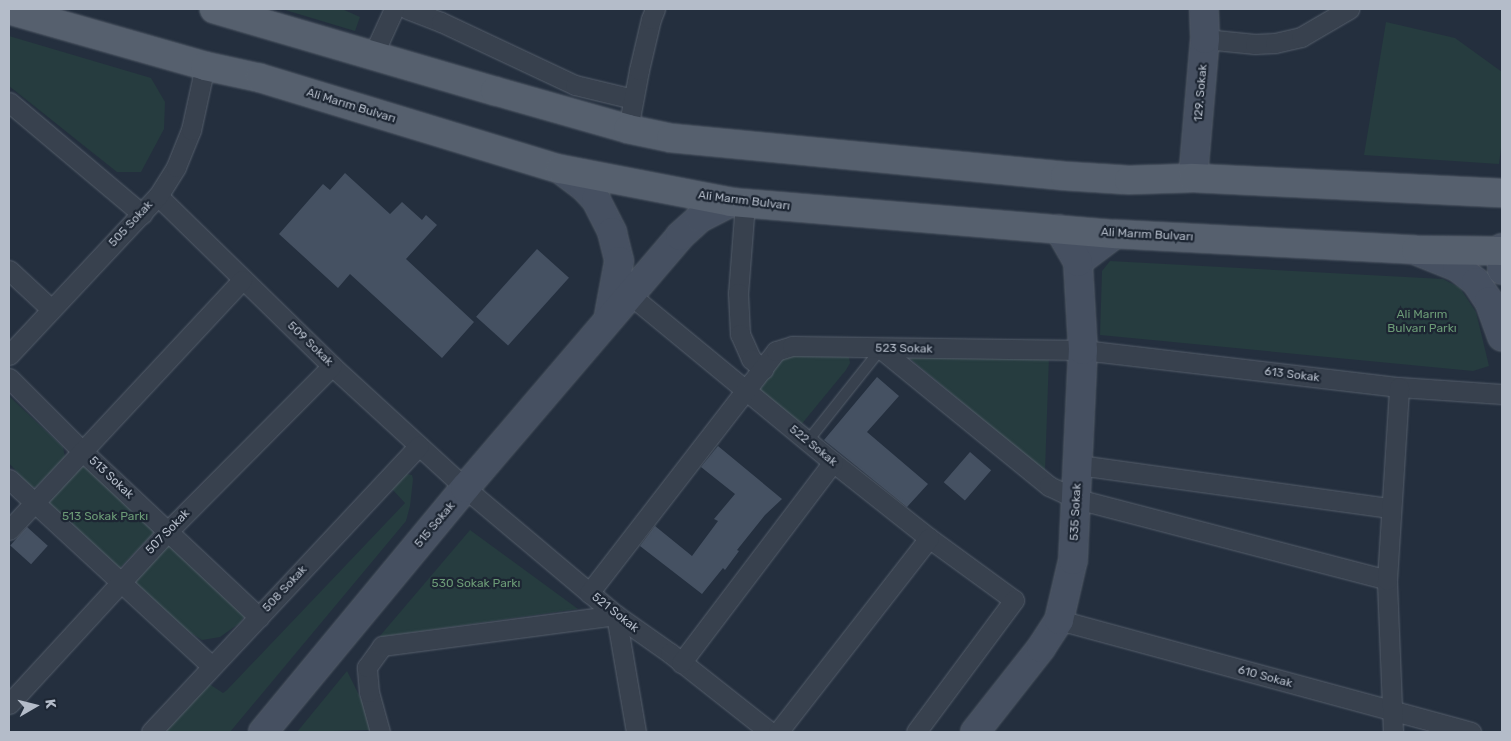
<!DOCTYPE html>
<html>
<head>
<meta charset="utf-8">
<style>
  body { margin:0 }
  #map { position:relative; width:1511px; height:741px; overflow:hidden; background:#242f3e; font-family:Rubik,sans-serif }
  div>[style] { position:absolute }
  .green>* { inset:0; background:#263c3f; transform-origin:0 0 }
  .building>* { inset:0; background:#455162; transform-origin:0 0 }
  .roads { filter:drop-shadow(0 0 1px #565f6c) drop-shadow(0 0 1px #565f6c) }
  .lane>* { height:10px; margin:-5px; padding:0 5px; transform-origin:5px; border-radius:5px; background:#38414e }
  .street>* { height:19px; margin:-9.5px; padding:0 9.5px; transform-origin:9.5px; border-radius:9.5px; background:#38414e }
  .secondary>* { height:28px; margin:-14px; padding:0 14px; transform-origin:14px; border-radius:14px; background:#465061 }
  .primary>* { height:28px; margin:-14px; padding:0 14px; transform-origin:14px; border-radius:14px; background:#56606e }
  span { translate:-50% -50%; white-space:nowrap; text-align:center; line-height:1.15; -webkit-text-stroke:4.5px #1d2633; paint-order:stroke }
  .street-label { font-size:12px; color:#b4bcc9 }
  .park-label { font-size:12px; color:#6b9a76 }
  .frame { position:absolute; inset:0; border:10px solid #b4bcc9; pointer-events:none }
  .north { position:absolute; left:10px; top:681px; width:50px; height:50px; -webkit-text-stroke:4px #1d2633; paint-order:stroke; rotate:82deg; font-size:14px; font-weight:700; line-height:20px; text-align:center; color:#b4bcc9 }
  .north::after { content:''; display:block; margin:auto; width:18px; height:22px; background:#b4bcc9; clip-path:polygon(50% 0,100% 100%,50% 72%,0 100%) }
</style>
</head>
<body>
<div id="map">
  <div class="green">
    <i style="clip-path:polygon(282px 9px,342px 9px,360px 17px,355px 31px)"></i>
    <i style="clip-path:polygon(1386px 22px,1455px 38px,1502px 72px,1502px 141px,1499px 164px,1364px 155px)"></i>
    <i style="clip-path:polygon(9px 36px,151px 78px,165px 102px,164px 129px,141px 172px,117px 172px,9px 86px)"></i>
    <i style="clip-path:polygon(1110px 261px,1443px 279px,1460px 288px,1476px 312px,1489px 366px,1473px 371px,1100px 335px,1102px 271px)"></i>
    <i style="clip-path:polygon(848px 352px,850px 363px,846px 370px,800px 426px,753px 386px,780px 353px)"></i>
    <i style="clip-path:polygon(913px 352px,1049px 356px,1045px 472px,908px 357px)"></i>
    <i style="clip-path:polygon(9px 396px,63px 447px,65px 457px,36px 487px,30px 487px,9px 463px)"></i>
    <i style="left:85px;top:460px;width:100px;height:56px;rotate:44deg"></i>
    <i style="clip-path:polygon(406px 474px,412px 475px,413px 479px,410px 506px,406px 521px,230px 732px,159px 732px,206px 682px,223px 693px,227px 690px,405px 503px,392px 489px)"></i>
    <i style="clip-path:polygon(470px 530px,578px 609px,379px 637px)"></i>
    <i style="clip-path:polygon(170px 542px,246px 614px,240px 623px,220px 637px,202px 640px,183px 628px,134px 581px)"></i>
    <i style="clip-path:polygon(347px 671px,364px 705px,370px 730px,297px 732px)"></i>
  </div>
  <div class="building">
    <i style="clip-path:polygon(345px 173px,390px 214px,402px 202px,422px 220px,426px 215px,437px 225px,406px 259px,474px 322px,442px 358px,350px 274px,338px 288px,279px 234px,323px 184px,330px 190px)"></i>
    <i style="left:537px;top:249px;width:43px;height:91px;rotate:42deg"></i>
    <i style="clip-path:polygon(877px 377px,899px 396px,867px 432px,928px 484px,907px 507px,824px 440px)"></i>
    <i style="clip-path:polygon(718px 446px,782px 499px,765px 515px,737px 550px,739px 551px,725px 570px,723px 568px,702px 594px,640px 546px,655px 526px,692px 556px,718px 521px,714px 519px,735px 494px,701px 467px)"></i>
    <i style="left:970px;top:452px;width:28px;height:40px;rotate:41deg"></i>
    <i style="left:27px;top:527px;width:28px;height:25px;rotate:42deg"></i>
  </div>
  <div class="roads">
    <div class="lane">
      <i style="left:807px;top:442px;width:119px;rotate:-51.5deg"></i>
    </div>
    <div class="street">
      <i style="left:407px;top:9px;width:36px;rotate:21deg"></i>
      <i style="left:441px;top:22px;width:148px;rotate:25.2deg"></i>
      <i style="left:575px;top:85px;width:60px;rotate:13.6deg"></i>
      <i style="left:1205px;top:39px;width:50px;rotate:5.7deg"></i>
      <i style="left:1255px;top:44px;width:20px;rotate:-3deg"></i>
      <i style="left:1275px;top:43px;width:27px;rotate:-13deg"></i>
      <i style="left:1301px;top:37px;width:56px;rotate:-30.3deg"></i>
      <i style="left:373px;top:55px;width:51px;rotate:-65.5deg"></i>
      <i style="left:9px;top:102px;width:174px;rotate:40.1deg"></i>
      <i style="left:628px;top:129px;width:60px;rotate:-79.4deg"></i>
      <i style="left:639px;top:70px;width:52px;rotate:-76.8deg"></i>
      <i style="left:651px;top:19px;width:11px;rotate:-68deg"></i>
      <i style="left:158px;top:196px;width:243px;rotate:44.3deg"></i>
      <i style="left:332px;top:366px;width:180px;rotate:42.5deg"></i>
      <i style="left:465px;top:488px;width:197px;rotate:40.1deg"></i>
      <i style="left:616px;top:615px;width:66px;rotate:35.1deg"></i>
      <i style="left:670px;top:653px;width:127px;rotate:38.3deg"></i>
      <i style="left:745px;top:203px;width:90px;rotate:94.4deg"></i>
      <i style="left:738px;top:293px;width:41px;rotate:87.2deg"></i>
      <i style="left:740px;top:334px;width:27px;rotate:66deg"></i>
      <i style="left:751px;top:359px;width:16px;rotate:40deg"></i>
      <i style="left:9px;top:270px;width:57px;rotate:42.9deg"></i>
      <i style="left:618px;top:292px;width:11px;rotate:10deg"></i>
      <i style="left:629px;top:294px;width:264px;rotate:39.5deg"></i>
      <i style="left:833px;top:462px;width:122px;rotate:38.4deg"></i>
      <i style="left:929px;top:538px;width:105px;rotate:36.1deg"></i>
      <i style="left:1014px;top:600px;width:164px;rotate:126.6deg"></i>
      <i style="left:881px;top:349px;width:217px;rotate:39.2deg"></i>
      <i style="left:1049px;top:486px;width:31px;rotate:25deg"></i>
      <i style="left:1077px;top:499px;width:320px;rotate:14.6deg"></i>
      <i style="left:9px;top:355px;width:218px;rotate:-46.9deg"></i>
      <i style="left:158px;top:196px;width:34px;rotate:-58deg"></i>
      <i style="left:176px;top:167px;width:40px;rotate:-68deg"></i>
      <i style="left:191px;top:130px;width:66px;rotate:-77.7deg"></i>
      <i style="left:9px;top:378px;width:103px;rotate:45deg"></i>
      <i style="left:82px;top:451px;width:243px;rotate:43.2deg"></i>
      <i style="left:1079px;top:465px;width:314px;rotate:7.9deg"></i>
      <i style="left:9px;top:479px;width:276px;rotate:42.7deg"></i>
      <i style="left:9px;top:530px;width:342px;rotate:-47deg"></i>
      <i style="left:589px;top:593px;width:306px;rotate:-52.3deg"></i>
      <i style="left:776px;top:351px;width:17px;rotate:-17deg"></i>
      <i style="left:792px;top:346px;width:291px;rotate:0.8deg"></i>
      <i style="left:1083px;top:350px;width:318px;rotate:6.7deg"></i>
      <i style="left:1399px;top:387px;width:103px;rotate:3.9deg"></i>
      <i style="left:1059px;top:620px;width:427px;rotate:15.2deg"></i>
      <i style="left:681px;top:663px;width:252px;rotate:-52.9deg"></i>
      <i style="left:9px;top:704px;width:236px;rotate:-47.4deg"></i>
      <i style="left:169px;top:530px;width:231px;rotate:-45.2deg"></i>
      <i style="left:151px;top:732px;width:392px;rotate:-46.9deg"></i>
      <i style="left:380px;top:732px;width:41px;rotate:-105.4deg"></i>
      <i style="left:369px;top:692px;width:25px;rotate:-95deg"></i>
      <i style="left:367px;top:667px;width:26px;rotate:-54deg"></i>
      <i style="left:382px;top:646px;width:236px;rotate:-7.5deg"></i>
      <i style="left:616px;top:615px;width:119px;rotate:80.3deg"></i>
      <i style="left:778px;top:732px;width:246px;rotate:-52.1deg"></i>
      <i style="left:1393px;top:732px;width:152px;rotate:-92.3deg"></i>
      <i style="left:1387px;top:580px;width:193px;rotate:-86.4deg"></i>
    </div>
    <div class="secondary">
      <i style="left:560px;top:169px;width:30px;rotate:37deg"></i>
      <i style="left:584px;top:187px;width:18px;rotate:47deg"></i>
      <i style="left:596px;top:200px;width:36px;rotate:63deg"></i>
      <i style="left:612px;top:232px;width:30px;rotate:76deg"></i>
      <i style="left:619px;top:261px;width:55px;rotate:100.5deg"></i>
      <i style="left:1193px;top:178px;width:140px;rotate:-85.1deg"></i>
      <i style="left:1205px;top:39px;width:30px;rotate:-92deg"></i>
      <i style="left:1502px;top:248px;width:22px;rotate:90deg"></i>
      <i style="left:1417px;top:251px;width:43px;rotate:21.8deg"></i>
      <i style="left:1457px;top:267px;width:24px;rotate:38deg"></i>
      <i style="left:1476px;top:282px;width:23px;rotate:56deg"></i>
      <i style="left:1489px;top:301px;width:38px;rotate:70deg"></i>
      <i style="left:1078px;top:262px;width:46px;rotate:-37.1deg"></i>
      <i style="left:263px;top:732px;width:317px;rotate:-50.4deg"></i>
      <i style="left:465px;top:488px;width:331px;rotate:-49.5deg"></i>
      <i style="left:680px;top:236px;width:27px;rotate:-42deg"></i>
      <i style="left:700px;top:218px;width:35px;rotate:-27deg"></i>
      <i style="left:975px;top:732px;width:107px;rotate:-51.8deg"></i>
      <i style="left:1041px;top:648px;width:33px;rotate:-57deg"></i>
      <i style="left:1059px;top:620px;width:62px;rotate:-76.9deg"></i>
      <i style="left:1073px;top:560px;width:210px;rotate:-87.3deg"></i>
      <i style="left:1083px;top:350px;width:88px;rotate:-93.3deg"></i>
      <i style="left:1078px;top:262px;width:38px;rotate:-120deg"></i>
    </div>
    <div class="primary">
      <i style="left:214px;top:9px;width:293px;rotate:16.3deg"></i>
      <i style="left:495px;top:91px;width:138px;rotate:15.9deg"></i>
      <i style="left:628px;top:129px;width:44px;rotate:11.8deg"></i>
      <i style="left:671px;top:138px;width:396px;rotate:5.5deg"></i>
      <i style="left:1065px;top:176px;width:64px;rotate:3.6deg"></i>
      <i style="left:1129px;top:180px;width:64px;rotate:-1.8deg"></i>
      <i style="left:1193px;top:178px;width:309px;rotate:2.8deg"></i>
      <i style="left:9px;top:10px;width:204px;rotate:15.9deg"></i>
      <i style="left:205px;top:66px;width:56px;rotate:12.3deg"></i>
      <i style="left:260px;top:78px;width:313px;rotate:16.9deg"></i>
      <i style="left:560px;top:169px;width:174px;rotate:10.9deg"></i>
      <i style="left:731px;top:202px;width:385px;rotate:4.8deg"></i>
      <i style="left:1115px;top:234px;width:301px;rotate:3deg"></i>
      <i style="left:1416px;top:250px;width:86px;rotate:0.7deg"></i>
    </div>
  </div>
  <div class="street-label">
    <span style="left:1201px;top:93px;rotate:-85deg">129. Sokak</span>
    <span style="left:351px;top:106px;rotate:17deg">Ali Marım Bulvarı</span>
    <span style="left:744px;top:201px;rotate:7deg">Ali Marım Bulvarı</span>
    <span style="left:131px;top:224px;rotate:-47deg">505 Sokak</span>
    <span style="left:1147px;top:235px;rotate:3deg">Ali Marım Bulvarı</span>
    <span style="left:310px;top:344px;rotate:44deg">509 Sokak</span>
    <span style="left:904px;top:349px;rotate:1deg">523 Sokak</span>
    <span style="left:1292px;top:375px;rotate:7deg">613 Sokak</span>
    <span style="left:813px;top:446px;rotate:39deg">522 Sokak</span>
    <span style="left:111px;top:478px;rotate:43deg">513 Sokak</span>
    <span style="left:1076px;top:512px;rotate:-87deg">535 Sokak</span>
    <span style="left:435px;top:525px;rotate:-50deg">515 Sokak</span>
    <span style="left:168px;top:532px;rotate:-46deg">507 Sokak</span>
    <span style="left:285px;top:589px;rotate:-47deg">508 Sokak</span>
    <span style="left:615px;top:613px;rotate:38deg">521 Sokak</span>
    <span style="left:1265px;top:677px;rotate:15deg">610 Sokak</span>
  </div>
  <div class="park-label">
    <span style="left:1422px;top:322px">Ali Marım<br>Bulvarı Parkı</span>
    <span style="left:105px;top:517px">513 Sokak Parkı</span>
    <span style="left:476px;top:584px">530 Sokak Parkı</span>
  </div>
  <div class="frame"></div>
  <div class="north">K</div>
</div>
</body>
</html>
